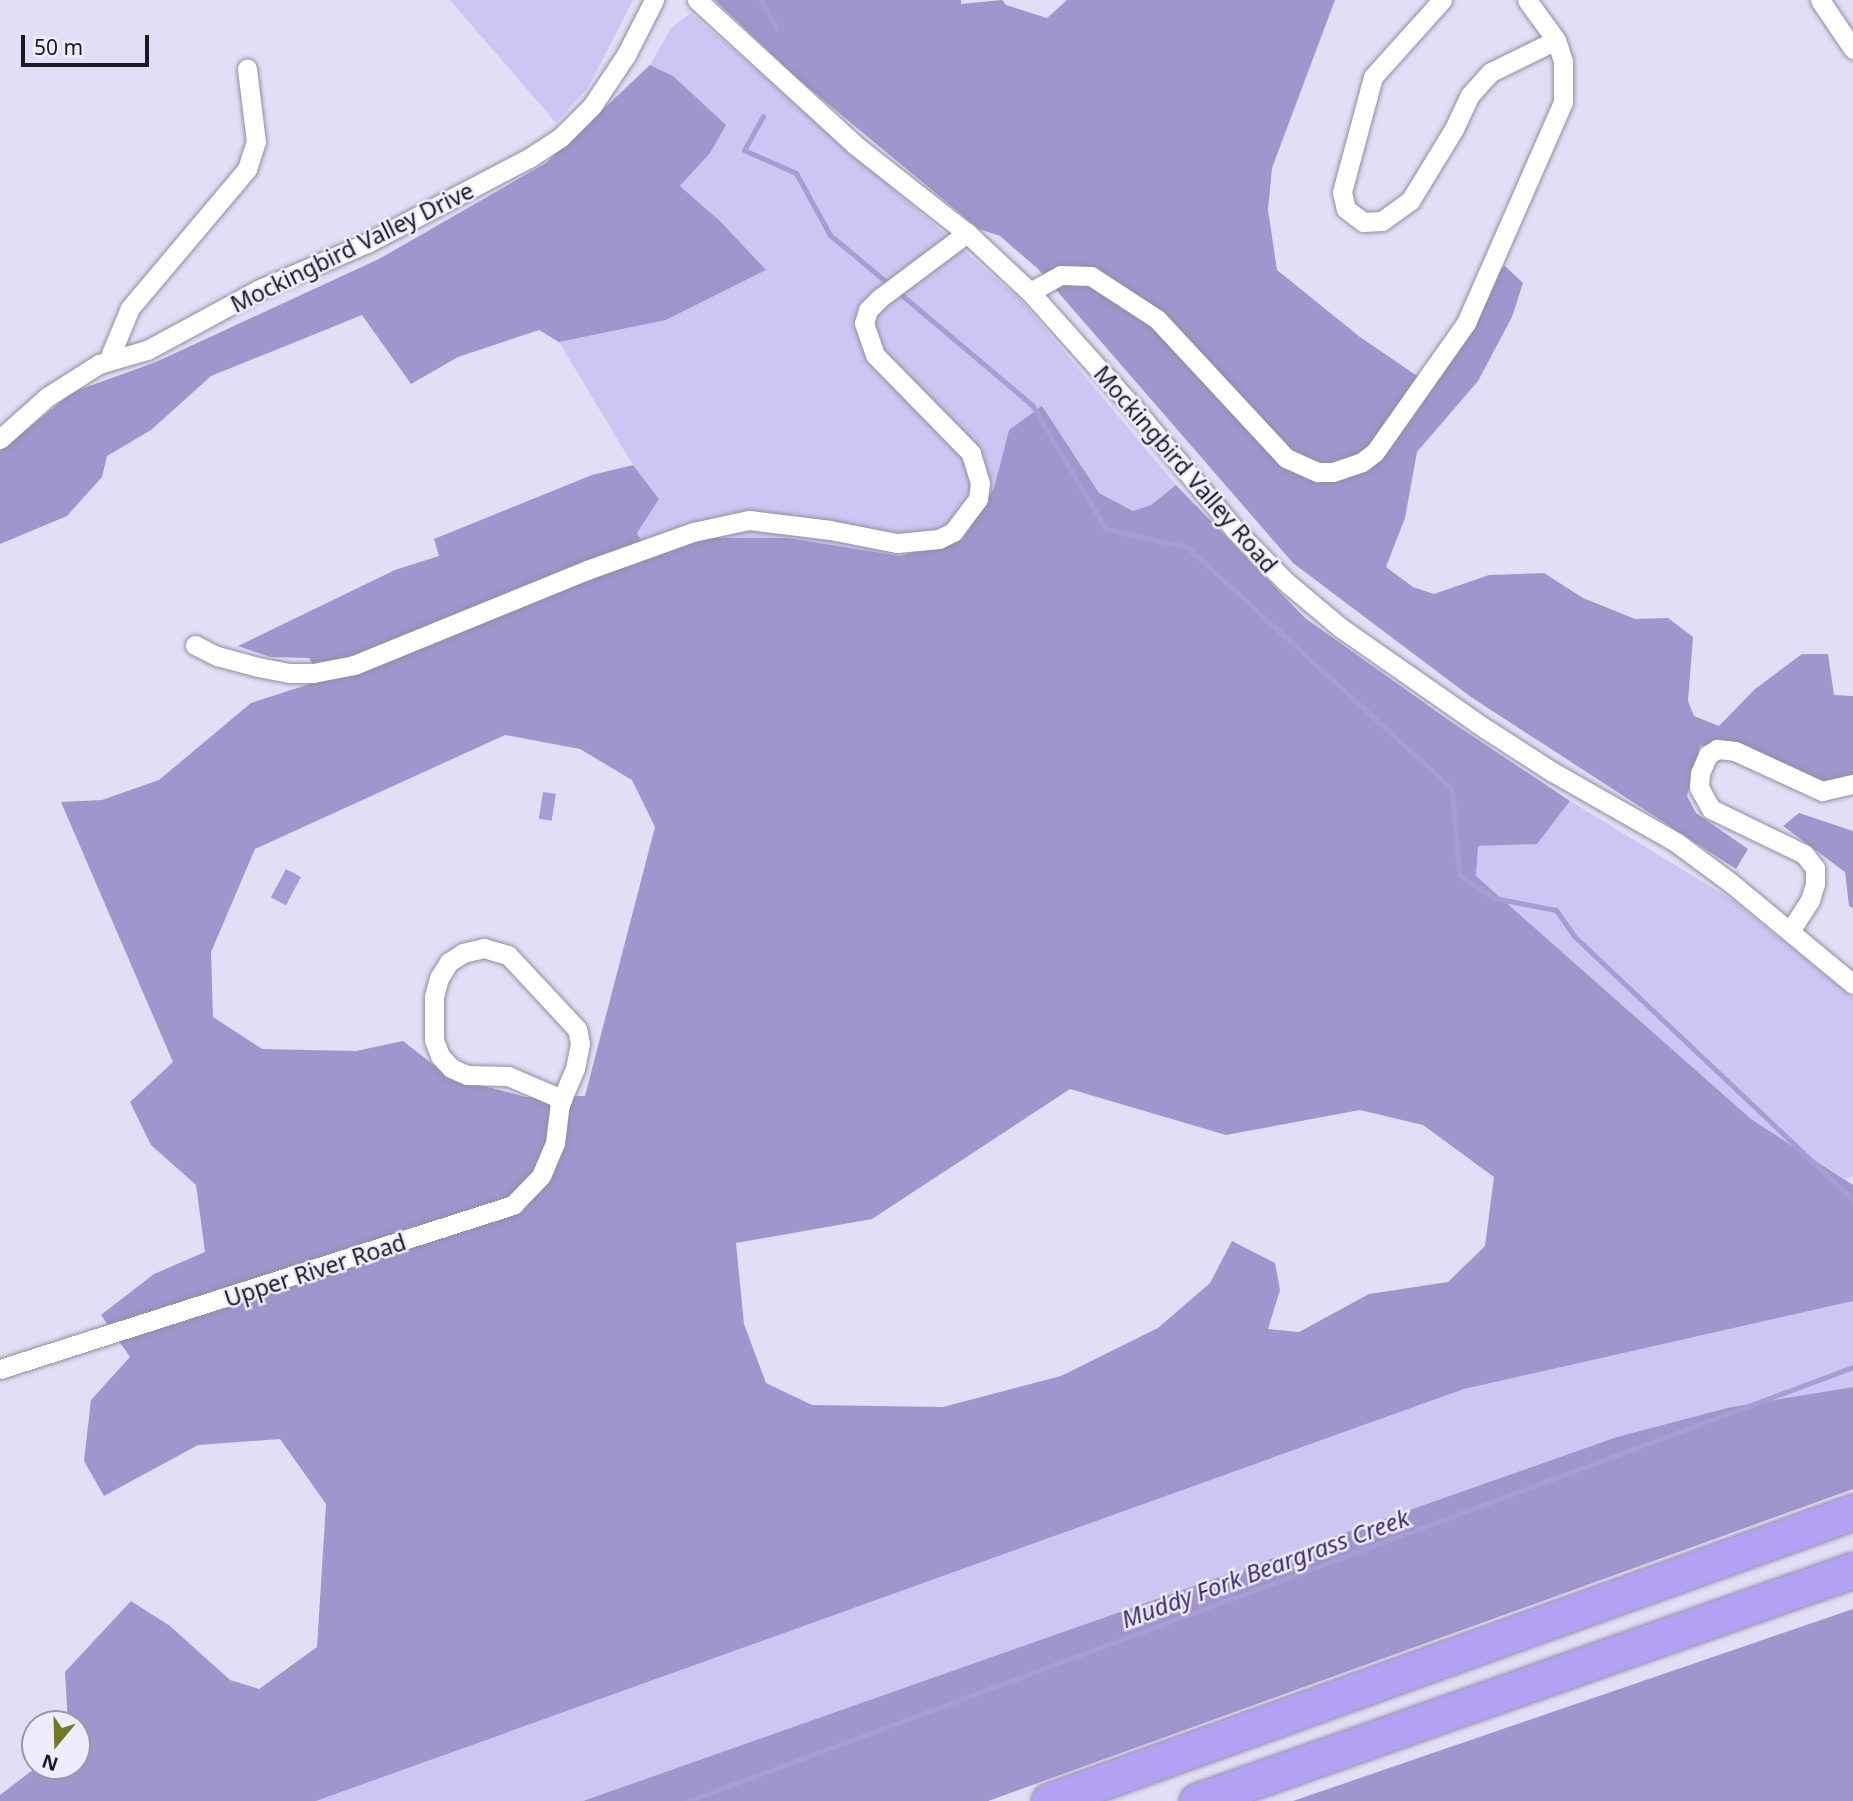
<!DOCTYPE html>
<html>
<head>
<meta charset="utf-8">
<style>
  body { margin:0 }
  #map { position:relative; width:1853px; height:1801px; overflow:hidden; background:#e2def5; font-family:"Noto Sans",sans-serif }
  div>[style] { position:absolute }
  .green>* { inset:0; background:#cdc5f2 }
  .forest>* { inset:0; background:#a095cc }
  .water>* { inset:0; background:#a79cd4; transform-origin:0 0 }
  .stream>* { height:5px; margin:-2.5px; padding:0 2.5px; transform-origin:2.5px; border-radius:2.5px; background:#a79cd4 }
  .roads { filter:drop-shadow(0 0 2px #918da2) drop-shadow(0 0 2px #918da2) }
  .minor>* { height:19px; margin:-9.5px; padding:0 9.5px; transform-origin:9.5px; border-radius:9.5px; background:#fff }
  .motorway>* { height:35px; margin:-17.5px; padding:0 17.5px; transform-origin:17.5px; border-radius:17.5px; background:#b2a0f3 }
  span { translate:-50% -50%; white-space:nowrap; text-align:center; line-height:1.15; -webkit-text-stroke:5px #efecff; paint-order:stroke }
  .street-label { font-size:23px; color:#1b1a22 }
  .water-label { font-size:24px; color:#3e2b6d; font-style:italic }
  .north { position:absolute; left:21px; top:1710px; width:70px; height:70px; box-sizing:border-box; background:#efecff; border:2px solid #9a98a7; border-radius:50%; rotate:199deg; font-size:19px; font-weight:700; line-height:28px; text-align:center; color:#1b1a22 }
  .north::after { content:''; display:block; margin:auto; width:24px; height:32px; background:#747a23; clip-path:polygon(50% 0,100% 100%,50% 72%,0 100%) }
  .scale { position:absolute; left:21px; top:35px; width:128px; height:32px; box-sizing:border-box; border:4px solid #1b1a22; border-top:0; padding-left:9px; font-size:21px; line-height:24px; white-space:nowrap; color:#1b1a22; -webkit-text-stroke:5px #efecff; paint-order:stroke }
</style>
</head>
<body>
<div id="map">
  <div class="green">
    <i style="clip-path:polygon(450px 0,633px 0,588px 88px,556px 123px)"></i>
    <i style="clip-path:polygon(691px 13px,1021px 300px,1176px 485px,1151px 505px,1133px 511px,1099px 493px,1042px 407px,1009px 430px,994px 488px,963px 539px,900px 556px,788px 538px,704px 538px,651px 559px,637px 533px,659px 499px,633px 465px,559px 342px,666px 320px,766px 270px,721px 222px,680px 186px,710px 153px,673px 76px,650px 65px,671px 28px)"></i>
    <i style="clip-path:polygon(1570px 801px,1734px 901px,1853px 998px,1853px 1176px,1845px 1179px,1751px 1119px,1476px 876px,1478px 846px,1537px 844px)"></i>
    <i style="clip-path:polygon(1853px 1301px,1853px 1387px,1731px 1407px,1617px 1437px,583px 1801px,316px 1801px,1464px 1389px)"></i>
  </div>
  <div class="forest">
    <i style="clip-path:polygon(715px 0,961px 0,961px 4px,1002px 0,1006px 5px,1047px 18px,1067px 0,1335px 0,1272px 168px,1268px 210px,1277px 270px,1360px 337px,1429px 384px,1492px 275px,1505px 266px,1523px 283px,1512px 317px,1478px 381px,1417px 452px,1405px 518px,1386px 567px,1413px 587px,1434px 594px,1489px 575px,1544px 573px,1583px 598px,1635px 619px,1668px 618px,1693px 637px,1688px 701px,1694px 716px,1719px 726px,1755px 689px,1802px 654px,1828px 654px,1834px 695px,1853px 696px,1853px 774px,1845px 780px,1822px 781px,1736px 743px,1700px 746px,1687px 796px,1696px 813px,1748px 849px,1736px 869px,1471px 697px,1293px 563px,1038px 269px,1000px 236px,979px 229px,798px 79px)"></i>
    <i style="clip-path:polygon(650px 65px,673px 76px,726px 125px,710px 153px,680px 186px,721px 222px,766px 270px,666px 320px,559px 342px,539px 330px,458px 357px,411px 384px,362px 315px,211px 376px,151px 430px,107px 456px,102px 477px,67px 516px,0 544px,0 451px,73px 392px,156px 362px,379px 259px,546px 163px)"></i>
    <i style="clip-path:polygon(evenodd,1042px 406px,1099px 493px,1133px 511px,1151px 505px,1176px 485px,1305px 618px,1450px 721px,1570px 801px,1537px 844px,1478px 846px,1476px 876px,1751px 1119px,1853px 1185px,1853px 1301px,1464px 1389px,316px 1801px,0 1801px,0 1795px,38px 1766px,77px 1766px,77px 1724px,68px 1724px,65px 1672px,131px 1601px,170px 1626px,230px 1680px,259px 1689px,317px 1647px,326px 1504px,280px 1439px,198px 1445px,104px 1496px,84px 1461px,91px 1400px,130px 1357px,101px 1315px,154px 1274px,205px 1252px,196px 1185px,151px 1145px,130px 1102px,173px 1062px,61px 802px,102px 800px,159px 780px,251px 703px,322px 680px,309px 658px,270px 657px,238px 646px,395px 570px,439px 556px,434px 539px,592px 475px,633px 465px,659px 499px,637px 533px,651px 558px,704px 538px,788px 538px,900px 556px,963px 539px,994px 488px,1009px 430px,1042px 406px,505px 735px,580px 749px,632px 780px,655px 827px,585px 1096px,526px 1097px,449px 1077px,403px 1041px,356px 1051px,262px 1049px,213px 1017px,211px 952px,255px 849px,505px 735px,1042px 406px,1070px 1089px,1226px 1135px,1360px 1110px,1423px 1125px,1494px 1177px,1485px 1246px,1448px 1282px,1369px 1294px,1299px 1332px,1268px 1329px,1280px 1290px,1275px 1263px,1232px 1241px,1210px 1283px,1158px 1328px,1061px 1376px,943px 1407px,812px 1405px,766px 1383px,744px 1324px,736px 1243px,872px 1219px,1070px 1089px)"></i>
    <i style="clip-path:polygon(1799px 813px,1853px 831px,1853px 908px,1849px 906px,1845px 872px,1783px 826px)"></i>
    <i style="clip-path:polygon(1853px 1387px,1853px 1489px,988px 1801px,583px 1801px,1617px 1437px,1731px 1407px)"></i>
    <i style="clip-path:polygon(1853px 1609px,1853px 1801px,1293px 1801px)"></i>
  </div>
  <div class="water">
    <i style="left:543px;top:792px;width:13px;height:27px;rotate:9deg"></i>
    <i style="left:286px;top:869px;width:17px;height:32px;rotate:28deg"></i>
  </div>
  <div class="stream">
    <i style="left:761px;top:0;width:33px;rotate:61deg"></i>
    <i style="left:763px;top:116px;width:39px;rotate:119deg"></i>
    <i style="left:744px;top:150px;width:57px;rotate:23.9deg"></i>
    <i style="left:796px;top:173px;width:71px;rotate:61.3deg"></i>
    <i style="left:830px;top:235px;width:78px;rotate:39.8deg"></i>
    <i style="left:897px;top:291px;width:177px;rotate:40.2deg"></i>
    <i style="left:1032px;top:405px;width:144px;rotate:59.2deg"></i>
    <i style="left:1106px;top:529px;width:83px;rotate:12.5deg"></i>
    <i style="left:1187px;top:547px;width:359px;rotate:42.4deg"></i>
    <i style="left:1452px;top:789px;width:86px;rotate:85.3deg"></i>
    <i style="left:1459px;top:875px;width:42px;rotate:33.3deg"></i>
    <i style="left:1494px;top:898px;width:63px;rotate:11deg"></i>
    <i style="left:1556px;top:910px;width:32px;rotate:55deg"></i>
    <i style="left:1574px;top:936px;width:384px;rotate:43.4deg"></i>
    <i style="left:688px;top:1801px;width:1243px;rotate:-20.43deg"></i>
  </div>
  <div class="roads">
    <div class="minor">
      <i style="left:697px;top:0;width:214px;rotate:42.5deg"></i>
      <i style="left:855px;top:145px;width:142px;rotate:38.2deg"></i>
      <i style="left:967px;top:233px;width:86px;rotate:43.1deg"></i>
      <i style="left:1030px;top:292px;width:154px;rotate:48.2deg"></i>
      <i style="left:1133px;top:407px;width:160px;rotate:50.3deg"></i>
      <i style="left:1235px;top:530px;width:71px;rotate:45.6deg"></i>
      <i style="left:1285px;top:581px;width:73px;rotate:40deg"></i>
      <i style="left:1341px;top:628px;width:177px;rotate:34.9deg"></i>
      <i style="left:1486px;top:729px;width:77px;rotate:32.9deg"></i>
      <i style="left:1551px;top:771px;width:145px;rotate:29.7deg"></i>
      <i style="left:1677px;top:843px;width:67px;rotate:36.5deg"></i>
      <i style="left:1731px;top:883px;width:158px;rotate:39.6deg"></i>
      <i style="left:1442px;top:0;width:103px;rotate:131.9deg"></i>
      <i style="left:1373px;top:77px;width:119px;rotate:105.1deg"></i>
      <i style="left:1342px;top:192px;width:17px;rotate:77deg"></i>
      <i style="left:1346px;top:209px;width:21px;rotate:37deg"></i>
      <i style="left:1363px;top:222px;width:19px;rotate:-3deg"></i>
      <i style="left:1382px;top:221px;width:34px;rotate:-36deg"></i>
      <i style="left:1410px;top:201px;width:84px;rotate:-58.6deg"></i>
      <i style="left:1454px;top:129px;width:38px;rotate:-65deg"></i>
      <i style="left:1470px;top:95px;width:31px;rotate:-48deg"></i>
      <i style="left:1491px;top:72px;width:72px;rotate:-26.2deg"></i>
      <i style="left:1556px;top:40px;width:49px;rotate:-125.9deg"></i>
      <i style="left:1820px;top:0;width:59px;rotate:56deg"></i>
      <i style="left:1030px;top:292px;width:35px;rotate:-29deg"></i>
      <i style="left:1061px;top:275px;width:30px;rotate:2deg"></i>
      <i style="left:1091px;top:276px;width:79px;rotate:33.1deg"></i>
      <i style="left:1157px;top:319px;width:190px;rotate:47.1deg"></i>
      <i style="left:1286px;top:458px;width:35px;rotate:24deg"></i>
      <i style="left:1318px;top:472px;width:15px"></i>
      <i style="left:1333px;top:472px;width:31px;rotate:-19deg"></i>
      <i style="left:1362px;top:462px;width:16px;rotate:-38deg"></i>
      <i style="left:1375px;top:452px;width:158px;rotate:-54.8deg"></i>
      <i style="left:1466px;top:323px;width:241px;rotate:-66.3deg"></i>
      <i style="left:1563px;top:102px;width:41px;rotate:-90deg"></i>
      <i style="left:1563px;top:61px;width:22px;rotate:-108deg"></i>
      <i style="left:108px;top:361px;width:57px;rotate:-67.5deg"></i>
      <i style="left:130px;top:308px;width:182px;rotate:-49.9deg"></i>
      <i style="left:247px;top:169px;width:28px;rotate:-72deg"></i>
      <i style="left:256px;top:142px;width:74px;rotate:-97deg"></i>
      <i style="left:0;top:439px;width:63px;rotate:-41.8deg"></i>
      <i style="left:47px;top:397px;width:62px;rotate:-32.4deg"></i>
      <i style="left:99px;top:364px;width:50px;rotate:-16.3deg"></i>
      <i style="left:147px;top:350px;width:128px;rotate:-28.4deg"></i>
      <i style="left:260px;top:289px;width:116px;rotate:-23.3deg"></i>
      <i style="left:367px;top:243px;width:183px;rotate:-27.7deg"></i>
      <i style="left:529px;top:158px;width:38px;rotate:-33deg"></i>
      <i style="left:561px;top:137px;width:44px;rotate:-45deg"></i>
      <i style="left:592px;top:106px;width:61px;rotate:-56.3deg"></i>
      <i style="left:626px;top:55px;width:62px;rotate:-63deg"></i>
      <i style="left:195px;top:645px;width:25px;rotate:27deg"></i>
      <i style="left:217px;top:656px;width:42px;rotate:15deg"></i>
      <i style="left:258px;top:667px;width:33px;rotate:11deg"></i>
      <i style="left:290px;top:673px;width:23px"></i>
      <i style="left:313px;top:673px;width:42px;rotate:-11deg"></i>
      <i style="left:354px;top:665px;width:252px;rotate:-22.2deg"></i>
      <i style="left:587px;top:570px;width:113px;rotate:-19.7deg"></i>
      <i style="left:693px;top:532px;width:57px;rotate:-12.1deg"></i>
      <i style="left:749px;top:520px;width:82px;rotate:7deg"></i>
      <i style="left:830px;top:530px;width:68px;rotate:11deg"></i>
      <i style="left:897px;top:543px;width:42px;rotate:-5.4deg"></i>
      <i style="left:939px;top:539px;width:16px;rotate:-27deg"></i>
      <i style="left:953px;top:532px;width:41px;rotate:-52.9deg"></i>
      <i style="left:978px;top:499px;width:16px;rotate:-83deg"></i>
      <i style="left:980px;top:483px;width:31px;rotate:-107deg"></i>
      <i style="left:971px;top:453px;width:137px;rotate:-134.4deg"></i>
      <i style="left:875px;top:355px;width:34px;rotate:-109deg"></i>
      <i style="left:864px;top:323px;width:14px;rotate:-73deg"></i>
      <i style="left:868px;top:310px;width:17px;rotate:-45deg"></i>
      <i style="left:880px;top:298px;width:109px;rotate:-36.8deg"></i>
      <i style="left:1790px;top:931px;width:37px;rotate:-57deg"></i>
      <i style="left:1810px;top:900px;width:17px;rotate:-73deg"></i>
      <i style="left:1815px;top:884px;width:16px;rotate:-90deg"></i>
      <i style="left:1815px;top:868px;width:18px;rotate:-128deg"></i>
      <i style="left:1804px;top:854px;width:103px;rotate:-154.2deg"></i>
      <i style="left:1711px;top:809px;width:25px;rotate:-119deg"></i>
      <i style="left:1699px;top:787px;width:14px;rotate:-86deg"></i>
      <i style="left:1700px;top:773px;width:20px;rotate:-66deg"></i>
      <i style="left:1708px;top:755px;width:11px;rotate:-34deg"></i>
      <i style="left:1717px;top:749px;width:18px;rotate:6deg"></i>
      <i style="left:1735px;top:751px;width:96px;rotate:24.7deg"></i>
      <i style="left:1822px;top:791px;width:32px;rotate:-13deg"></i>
      <i style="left:0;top:1369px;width:539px;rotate:-17.73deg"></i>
      <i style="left:513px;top:1205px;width:40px;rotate:-46deg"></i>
      <i style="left:541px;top:1176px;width:36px;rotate:-67deg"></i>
      <i style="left:555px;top:1143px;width:38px;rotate:-83deg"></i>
      <i style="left:560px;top:1105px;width:6px;rotate:-72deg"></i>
      <i style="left:562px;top:1099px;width:33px;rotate:-67deg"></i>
      <i style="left:575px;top:1069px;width:26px;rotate:-79deg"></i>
      <i style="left:580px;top:1043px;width:14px;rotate:-102deg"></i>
      <i style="left:577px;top:1029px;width:101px;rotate:-133deg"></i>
      <i style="left:508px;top:955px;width:25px;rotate:-164deg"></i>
      <i style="left:484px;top:948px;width:22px;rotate:167deg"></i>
      <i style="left:463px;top:953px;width:17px;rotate:147deg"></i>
      <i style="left:449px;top:962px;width:19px;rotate:122deg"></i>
      <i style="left:439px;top:978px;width:20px;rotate:105deg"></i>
      <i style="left:434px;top:997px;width:43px;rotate:90deg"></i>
      <i style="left:434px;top:1040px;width:17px;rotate:69deg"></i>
      <i style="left:440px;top:1056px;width:16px;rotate:47deg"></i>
      <i style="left:451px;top:1068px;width:17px;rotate:24deg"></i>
      <i style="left:467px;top:1075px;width:41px;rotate:1.4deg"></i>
      <i style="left:508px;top:1076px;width:59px;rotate:23.1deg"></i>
    </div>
    <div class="motorway">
      <i style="left:1049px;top:1801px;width:854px;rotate:-19.77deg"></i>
      <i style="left:1197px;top:1801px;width:695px;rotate:-19.4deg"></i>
    </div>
  </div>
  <div class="street-label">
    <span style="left:352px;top:247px;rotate:-26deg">Mockingbird Valley Drive</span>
    <span style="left:1186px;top:469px;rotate:49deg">Mockingbird Valley Road</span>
    <span style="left:315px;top:1270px;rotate:-18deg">Upper River Road</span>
  </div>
  <div class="water-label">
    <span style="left:1265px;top:1568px;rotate:-20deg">Muddy Fork Beargrass Creek</span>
  </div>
  <div class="north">N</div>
  <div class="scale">50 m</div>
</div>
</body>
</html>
